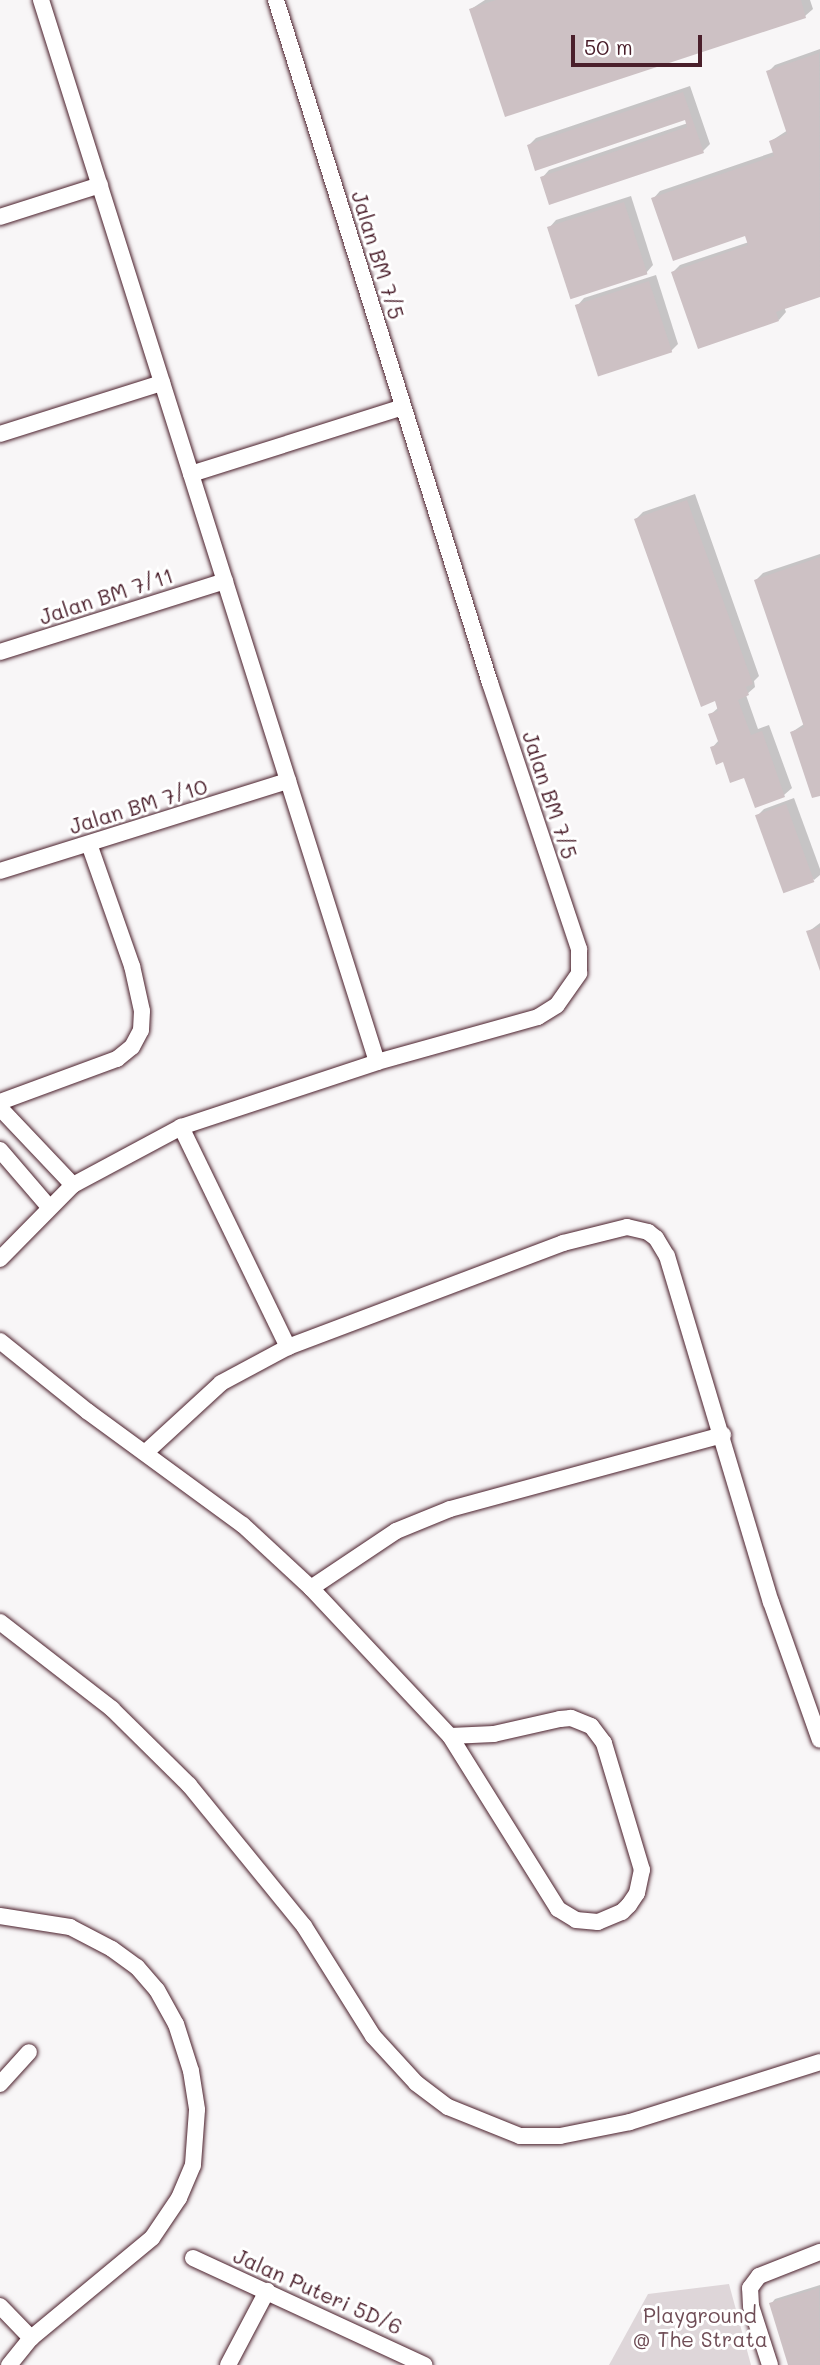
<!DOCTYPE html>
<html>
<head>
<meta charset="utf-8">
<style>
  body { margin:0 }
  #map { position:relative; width:820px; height:2365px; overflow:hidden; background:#f8f6f7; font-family:Mali,sans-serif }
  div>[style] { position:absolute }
  .green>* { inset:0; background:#ded6d9 }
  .shadow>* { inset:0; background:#0003 }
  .building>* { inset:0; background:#cdc1c4; transform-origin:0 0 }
  .roads { filter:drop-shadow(0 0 2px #4a1f2b) drop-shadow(0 0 2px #4a1f2b) }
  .minor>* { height:16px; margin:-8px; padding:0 8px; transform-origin:8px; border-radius:8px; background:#fff }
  span { translate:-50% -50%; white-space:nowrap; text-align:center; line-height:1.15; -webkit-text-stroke:6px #fff; paint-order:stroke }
  .street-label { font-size:21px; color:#4a1f2b }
  .park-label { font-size:21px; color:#6f4d56 }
  .scale { position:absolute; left:571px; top:35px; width:131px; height:32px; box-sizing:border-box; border:4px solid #4a1f2b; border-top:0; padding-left:9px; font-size:21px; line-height:24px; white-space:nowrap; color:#4a1f2b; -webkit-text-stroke:5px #fff; paint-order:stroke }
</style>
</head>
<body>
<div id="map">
  <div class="green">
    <i style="clip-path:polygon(729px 2284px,751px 2365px,609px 2365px,648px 2294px)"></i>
  </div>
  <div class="shadow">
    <i style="clip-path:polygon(485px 0,810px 0,813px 9px,805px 16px,471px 9px)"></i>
    <i style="clip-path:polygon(820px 49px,820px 295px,784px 307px,786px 312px,779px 320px,673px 272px,680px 265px,749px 242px,746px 234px,653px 199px,660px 191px,774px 152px,771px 141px,788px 130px,768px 72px,775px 65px)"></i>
    <i style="clip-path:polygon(690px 86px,710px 144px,703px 151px,542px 178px,549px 170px,688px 123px,686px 118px,529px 145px,536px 138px)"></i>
    <i style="clip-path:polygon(631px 196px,653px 265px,646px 273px,549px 228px,556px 220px)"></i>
    <i style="clip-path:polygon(656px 275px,678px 344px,671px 351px,577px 306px,584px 298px)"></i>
    <i style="clip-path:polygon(695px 494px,759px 676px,754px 681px,755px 687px,746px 695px,758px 729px,769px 725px,792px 788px,784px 795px,745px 775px,712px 748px,719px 740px,710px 715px,719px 707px,636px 519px,643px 512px)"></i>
    <i style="clip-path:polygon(820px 554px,820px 794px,792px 732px,804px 724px,756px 580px,763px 573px)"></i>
    <i style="clip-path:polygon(794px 798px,820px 869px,820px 875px,814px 880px,757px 816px,764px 809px)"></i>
    <i style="clip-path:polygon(820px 923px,820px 967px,808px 932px)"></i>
    <i style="clip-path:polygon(820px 2285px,820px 2365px,790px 2365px,771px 2304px,775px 2299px)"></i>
  </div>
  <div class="building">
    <i style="clip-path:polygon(496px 0,801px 0,806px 18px,505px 117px,469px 9px)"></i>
    <i style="clip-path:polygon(819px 53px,820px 297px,776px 312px,779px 321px,698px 349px,671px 272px,748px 245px,745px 236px,673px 261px,651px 198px,774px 156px,769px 141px,787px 134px,766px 71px)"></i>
    <i style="clip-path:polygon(683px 92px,704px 153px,549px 205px,540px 177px,687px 127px,685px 120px,535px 171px,527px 145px)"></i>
    <i style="left:624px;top:202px;width:76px;height:81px;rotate:72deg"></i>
    <i style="left:649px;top:281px;width:75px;height:78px;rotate:72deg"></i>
    <i style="clip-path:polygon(687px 500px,753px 684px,746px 687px,749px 695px,738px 700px,751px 735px,762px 731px,785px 797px,755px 808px,744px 778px,730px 783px,723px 762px,716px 765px,710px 747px,719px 744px,708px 714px,718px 711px,715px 701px,701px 707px,634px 519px)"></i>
    <i style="clip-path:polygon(820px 557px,820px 796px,812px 798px,790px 732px,804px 727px,754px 580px)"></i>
    <i style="left:786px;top:804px;width:83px;height:33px;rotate:70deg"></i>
    <i style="clip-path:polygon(820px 927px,820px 971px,806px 931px)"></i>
    <i style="clip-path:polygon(819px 2288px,820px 2365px,788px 2365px,769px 2303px)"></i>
  </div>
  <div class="roads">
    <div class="minor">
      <i style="left:41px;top:0;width:1114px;rotate:72.44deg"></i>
      <i style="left:0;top:217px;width:105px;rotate:-17.7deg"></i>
      <i style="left:0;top:434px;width:170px;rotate:-17.5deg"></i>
      <i style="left:191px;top:474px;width:222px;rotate:-17.5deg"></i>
      <i style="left:0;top:652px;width:236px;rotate:-17.5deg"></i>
      <i style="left:0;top:871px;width:302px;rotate:-17.4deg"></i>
      <i style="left:0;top:1102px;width:125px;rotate:-20.2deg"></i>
      <i style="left:117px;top:1059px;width:19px;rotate:-39deg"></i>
      <i style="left:132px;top:1047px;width:19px;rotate:-62deg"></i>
      <i style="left:141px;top:1030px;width:19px;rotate:-87deg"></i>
      <i style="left:142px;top:1011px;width:46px;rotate:-102.5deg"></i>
      <i style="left:132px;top:966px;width:129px;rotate:-109.4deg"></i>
      <i style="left:0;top:1108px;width:106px;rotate:46.5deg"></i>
      <i style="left:181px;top:1127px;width:245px;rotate:64.1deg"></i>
      <i style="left:0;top:1150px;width:75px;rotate:49.3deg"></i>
      <i style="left:0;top:1259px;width:104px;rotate:-45.4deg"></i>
      <i style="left:73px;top:1185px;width:123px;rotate:-28.2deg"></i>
      <i style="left:181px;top:1127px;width:206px;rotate:-18.3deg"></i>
      <i style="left:377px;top:1062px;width:167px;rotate:-15.6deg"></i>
      <i style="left:538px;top:1017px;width:22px;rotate:-32deg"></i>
      <i style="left:557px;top:1005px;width:39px;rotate:-55deg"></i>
      <i style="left:579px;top:973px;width:24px;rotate:-90deg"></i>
      <i style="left:579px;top:949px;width:280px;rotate:-108.5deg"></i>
      <i style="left:490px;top:683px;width:716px;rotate:-107.4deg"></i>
      <i style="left:0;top:1341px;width:112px;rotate:38.8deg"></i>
      <i style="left:87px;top:1411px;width:193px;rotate:36.2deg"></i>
      <i style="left:243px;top:1525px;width:93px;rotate:42.8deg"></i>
      <i style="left:311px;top:1588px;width:203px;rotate:46.8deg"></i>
      <i style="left:450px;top:1736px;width:204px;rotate:58deg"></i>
      <i style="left:558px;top:1909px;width:21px;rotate:31deg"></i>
      <i style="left:576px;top:1920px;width:22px;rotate:5deg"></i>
      <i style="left:598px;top:1922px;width:26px;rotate:-23deg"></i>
      <i style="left:622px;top:1912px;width:10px;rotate:-45deg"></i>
      <i style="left:629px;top:1905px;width:14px;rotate:-56deg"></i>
      <i style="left:637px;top:1893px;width:24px;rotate:-78deg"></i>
      <i style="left:642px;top:1870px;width:133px;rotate:-106.7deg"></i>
      <i style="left:604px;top:1743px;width:21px;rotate:-127deg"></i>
      <i style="left:591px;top:1726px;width:22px;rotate:-158deg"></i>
      <i style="left:571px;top:1718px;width:11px;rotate:175deg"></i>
      <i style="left:560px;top:1719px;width:68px;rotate:167.2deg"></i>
      <i style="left:494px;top:1734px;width:44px;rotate:177.4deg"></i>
      <i style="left:145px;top:1453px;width:103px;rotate:-42.6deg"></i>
      <i style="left:221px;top:1383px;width:76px;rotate:-28.2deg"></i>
      <i style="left:288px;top:1347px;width:294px;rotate:-20.7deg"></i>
      <i style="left:563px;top:1243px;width:66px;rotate:-14deg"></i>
      <i style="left:627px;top:1227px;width:22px;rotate:13deg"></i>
      <i style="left:648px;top:1232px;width:10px;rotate:37deg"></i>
      <i style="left:656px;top:1238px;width:21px;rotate:59deg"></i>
      <i style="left:667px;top:1256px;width:361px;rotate:73.3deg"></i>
      <i style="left:771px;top:1602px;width:146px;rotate:70.5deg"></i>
      <i style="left:311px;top:1588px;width:102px;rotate:-33.8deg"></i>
      <i style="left:396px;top:1531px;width:58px;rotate:-22.2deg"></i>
      <i style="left:450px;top:1509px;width:283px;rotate:-15.2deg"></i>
      <i style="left:0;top:1622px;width:142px;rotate:37.8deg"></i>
      <i style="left:112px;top:1709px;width:108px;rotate:44.6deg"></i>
      <i style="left:189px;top:1785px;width:182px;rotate:50.8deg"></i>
      <i style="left:304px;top:1926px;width:130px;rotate:57.9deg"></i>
      <i style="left:373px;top:2036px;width:64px;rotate:47.5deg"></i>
      <i style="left:416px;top:2083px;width:40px;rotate:37deg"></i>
      <i style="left:448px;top:2107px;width:78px;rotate:21.9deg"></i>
      <i style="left:520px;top:2136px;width:40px"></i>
      <i style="left:560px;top:2136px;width:71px;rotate:-11.3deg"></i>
      <i style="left:630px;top:2122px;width:199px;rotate:-17.5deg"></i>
      <i style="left:0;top:1916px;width:71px;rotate:8.9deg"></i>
      <i style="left:70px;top:1927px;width:47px;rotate:27.6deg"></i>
      <i style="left:112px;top:1949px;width:31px;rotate:36deg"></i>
      <i style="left:137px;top:1967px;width:30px;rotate:49deg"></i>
      <i style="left:157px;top:1990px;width:39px;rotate:61deg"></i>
      <i style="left:176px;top:2024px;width:49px;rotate:72.3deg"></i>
      <i style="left:191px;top:2071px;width:39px;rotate:81deg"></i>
      <i style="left:197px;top:2110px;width:55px;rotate:94.2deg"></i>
      <i style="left:193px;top:2165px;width:36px;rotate:113deg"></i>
      <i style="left:179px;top:2198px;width:48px;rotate:124deg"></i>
      <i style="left:152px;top:2238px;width:157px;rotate:140.4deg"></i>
      <i style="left:31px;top:2338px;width:35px;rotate:129deg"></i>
      <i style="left:0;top:2084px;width:43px;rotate:-47.8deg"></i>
      <i style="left:193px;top:2258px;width:255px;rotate:24.8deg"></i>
      <i style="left:0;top:2306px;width:45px;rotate:45.9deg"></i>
      <i style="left:228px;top:2365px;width:84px;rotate:-62.2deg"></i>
      <i style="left:770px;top:2365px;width:62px;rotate:-107.9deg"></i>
      <i style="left:751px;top:2306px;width:18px;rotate:-93deg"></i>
      <i style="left:750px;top:2288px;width:15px;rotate:-53deg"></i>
      <i style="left:759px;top:2276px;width:66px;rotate:-21.5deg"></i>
    </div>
  </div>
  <div class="street-label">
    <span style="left:378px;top:255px;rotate:73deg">Jalan BM 7/5</span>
    <span style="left:106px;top:596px;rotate:-18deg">Jalan BM 7/11</span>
    <span style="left:550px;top:795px;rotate:72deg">Jalan BM 7/5</span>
    <span style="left:138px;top:806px;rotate:-17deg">Jalan BM 7/10</span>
    <span style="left:318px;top:2291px;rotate:24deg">Jalan Puteri 5D/6</span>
  </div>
  <div class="park-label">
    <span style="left:700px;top:2327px">Playground<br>@ The Strata</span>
  </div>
  <div class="scale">50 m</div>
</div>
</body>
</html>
